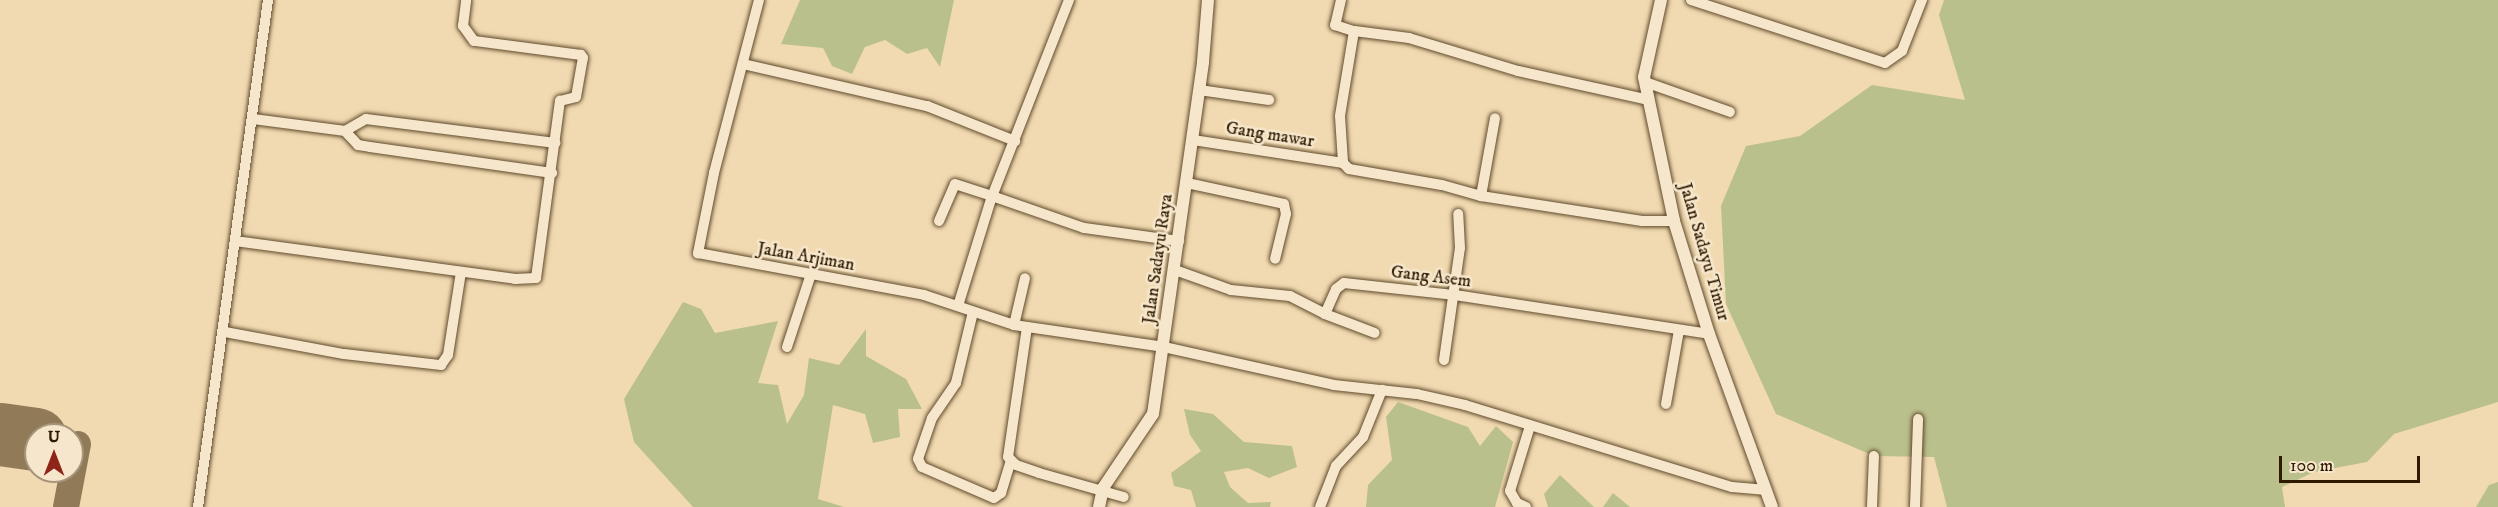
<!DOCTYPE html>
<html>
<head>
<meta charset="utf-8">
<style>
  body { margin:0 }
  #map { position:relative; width:2498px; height:507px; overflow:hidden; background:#f1dab1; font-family:"IM FELL DW Pica",serif }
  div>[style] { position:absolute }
  .green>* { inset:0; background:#bac08c }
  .taxiway>* { height:26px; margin:-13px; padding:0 13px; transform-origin:13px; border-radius:13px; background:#907a58 }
  .runway>* { height:63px; margin:-31.5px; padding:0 31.5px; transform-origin:31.5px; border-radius:31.5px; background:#907a58 }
  .roads { filter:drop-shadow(0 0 2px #604a2c) drop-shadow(0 0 2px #604a2c) }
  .minor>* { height:10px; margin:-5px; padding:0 5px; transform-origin:5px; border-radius:5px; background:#f6e7cc }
  .tertiary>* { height:12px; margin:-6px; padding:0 6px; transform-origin:6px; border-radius:6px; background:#f6e7cc }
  span { translate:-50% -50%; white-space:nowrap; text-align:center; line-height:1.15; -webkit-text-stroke:5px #f6e7cc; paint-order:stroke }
  .street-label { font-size:18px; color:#2f1a00 }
  .north { position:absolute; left:24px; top:423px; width:60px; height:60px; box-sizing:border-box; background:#f6e7cc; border:2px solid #a6957a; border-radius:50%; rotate:0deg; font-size:16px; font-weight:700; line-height:24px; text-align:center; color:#2f1a00 }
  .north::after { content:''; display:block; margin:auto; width:21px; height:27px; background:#8f2418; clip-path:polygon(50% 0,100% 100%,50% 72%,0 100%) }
  .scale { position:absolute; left:2279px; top:456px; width:141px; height:27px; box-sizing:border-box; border:3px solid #2f1a00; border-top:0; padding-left:8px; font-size:18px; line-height:21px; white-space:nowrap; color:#2f1a00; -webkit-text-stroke:4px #f6e7cc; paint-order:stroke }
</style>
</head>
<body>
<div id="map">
  <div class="green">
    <i style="clip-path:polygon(800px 0,954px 0,940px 67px,927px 48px,907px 54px,885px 40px,865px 47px,852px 74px,832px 66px,823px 48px,781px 44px)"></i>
    <i style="clip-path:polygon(1944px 0,2498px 0,2498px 402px,2394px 434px,2367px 462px,2314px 472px,2282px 487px,2285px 507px,1947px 507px,1934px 457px,1874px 456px,1776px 414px,1726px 304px,1721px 206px,1746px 146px,1800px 136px,1872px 85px,1965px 100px,1939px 15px)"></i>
    <i style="clip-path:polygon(683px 302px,701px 309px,715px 333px,778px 321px,758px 383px,778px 385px,787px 424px,804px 395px,809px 358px,839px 365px,866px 329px,866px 356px,906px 379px,922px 409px,898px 409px,900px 437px,873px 443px,865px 414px,833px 405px,818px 499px,844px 507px,693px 507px,634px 442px,624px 399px)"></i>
    <i style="clip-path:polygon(1398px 402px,1468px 427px,1480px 446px,1496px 426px,1513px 442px,1495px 507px,1366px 507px,1368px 485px,1392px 460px,1386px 417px)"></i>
    <i style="clip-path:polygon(1184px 409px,1213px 414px,1244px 442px,1292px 446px,1297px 467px,1269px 478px,1248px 468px,1224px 472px,1230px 487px,1248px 503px,1271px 502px,1270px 507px,1196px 507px,1191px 490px,1174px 486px,1171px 473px,1201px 451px,1190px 435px)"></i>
    <i style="clip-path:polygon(1560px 475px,1594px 507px,1548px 507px,1544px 494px)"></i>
    <i style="clip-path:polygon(2498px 482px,2498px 507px,2476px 507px,2489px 485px)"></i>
    <i style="clip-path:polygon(1613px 493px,1630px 507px,1603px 507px)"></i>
  </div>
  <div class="taxiway">
    <i style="left:66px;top:507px;width:64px;rotate:-79.2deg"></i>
  </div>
  <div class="runway">
    <i style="left:0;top:434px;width:36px;rotate:8deg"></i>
  </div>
  <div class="roads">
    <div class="minor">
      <i style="left:759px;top:0;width:179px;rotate:104.6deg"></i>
      <i style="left:714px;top:173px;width:82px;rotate:101.3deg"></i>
      <i style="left:698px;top:253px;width:230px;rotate:10.5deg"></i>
      <i style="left:924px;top:295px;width:95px;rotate:18.4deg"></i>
      <i style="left:1014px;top:325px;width:152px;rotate:8.3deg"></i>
      <i style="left:1164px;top:347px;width:174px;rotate:12.6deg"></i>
      <i style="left:1334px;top:385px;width:83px;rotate:6.2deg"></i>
      <i style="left:1417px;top:394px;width:49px;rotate:12.9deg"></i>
      <i style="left:1465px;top:405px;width:279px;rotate:17.1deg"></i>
      <i style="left:1732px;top:487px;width:32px;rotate:5deg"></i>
      <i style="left:1069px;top:0;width:211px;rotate:111.4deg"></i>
      <i style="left:992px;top:196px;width:97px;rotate:19.2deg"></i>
      <i style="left:1084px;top:228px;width:96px;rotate:7.8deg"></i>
      <i style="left:1341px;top:0;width:26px;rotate:103deg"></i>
      <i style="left:1335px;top:25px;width:20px;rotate:18deg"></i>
      <i style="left:1691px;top:0;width:204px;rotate:18deg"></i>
      <i style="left:1885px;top:63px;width:21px;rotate:-35deg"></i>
      <i style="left:1902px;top:51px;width:55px;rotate:-68.6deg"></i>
      <i style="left:743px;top:64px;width:189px;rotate:12.9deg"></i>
      <i style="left:927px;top:106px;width:95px;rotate:21.7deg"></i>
      <i style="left:1645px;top:82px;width:90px;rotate:19.4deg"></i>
      <i style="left:1199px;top:90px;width:71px;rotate:8.1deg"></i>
      <i style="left:1649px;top:100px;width:134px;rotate:-167.5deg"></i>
      <i style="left:1518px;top:71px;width:114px;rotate:-163.2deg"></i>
      <i style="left:1409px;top:38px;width:55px;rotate:-172.7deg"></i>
      <i style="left:1354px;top:31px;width:86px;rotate:99.4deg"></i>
      <i style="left:1340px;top:116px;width:47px;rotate:86.3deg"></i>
      <i style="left:1343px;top:163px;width:8px;rotate:45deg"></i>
      <i style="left:1349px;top:169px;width:94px;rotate:9.8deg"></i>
      <i style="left:1442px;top:185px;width:41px;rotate:15.8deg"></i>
      <i style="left:1481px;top:196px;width:163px;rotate:8.8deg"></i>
      <i style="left:1642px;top:221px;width:32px"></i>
      <i style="left:253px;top:119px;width:93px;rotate:7.4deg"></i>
      <i style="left:345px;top:131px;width:19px;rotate:47deg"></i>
      <i style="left:358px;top:145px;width:12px;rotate:9deg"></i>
      <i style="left:370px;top:147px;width:184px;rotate:8.1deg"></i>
      <i style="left:345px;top:131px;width:24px;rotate:-30deg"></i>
      <i style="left:366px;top:119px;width:191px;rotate:7.2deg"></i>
      <i style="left:1193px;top:140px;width:152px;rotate:8.7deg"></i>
      <i style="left:1187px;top:183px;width:99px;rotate:12.2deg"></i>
      <i style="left:1284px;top:204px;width:10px;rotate:79deg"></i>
      <i style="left:1286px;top:214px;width:46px;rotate:103.7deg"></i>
      <i style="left:1481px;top:196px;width:79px;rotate:-79.8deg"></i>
      <i style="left:939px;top:221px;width:40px;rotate:-66.6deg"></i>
      <i style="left:955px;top:184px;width:39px;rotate:18deg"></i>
      <i style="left:992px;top:196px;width:115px;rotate:107.2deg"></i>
      <i style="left:235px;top:241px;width:283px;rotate:7.7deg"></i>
      <i style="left:515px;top:279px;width:21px;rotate:-3deg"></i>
      <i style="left:536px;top:278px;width:179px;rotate:-82.3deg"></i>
      <i style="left:560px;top:101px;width:16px;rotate:-14deg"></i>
      <i style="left:576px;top:97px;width:40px;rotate:-80deg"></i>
      <i style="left:583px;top:58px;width:4px;rotate:-124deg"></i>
      <i style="left:581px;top:55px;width:108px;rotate:-172.5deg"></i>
      <i style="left:474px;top:41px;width:19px;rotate:-126deg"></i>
      <i style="left:463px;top:26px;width:26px;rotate:-83deg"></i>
      <i style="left:1175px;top:270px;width:59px;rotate:19.7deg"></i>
      <i style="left:1231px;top:290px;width:59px;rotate:5.8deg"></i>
      <i style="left:1290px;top:296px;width:39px;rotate:27deg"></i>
      <i style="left:1325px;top:314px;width:27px;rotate:-66deg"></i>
      <i style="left:1336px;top:289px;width:10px;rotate:-37deg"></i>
      <i style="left:1344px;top:283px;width:112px;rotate:6.2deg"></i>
      <i style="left:1455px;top:295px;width:257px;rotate:8.7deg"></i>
      <i style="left:973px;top:312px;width:73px;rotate:103.5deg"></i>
      <i style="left:956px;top:383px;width:42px;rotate:124.4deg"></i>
      <i style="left:932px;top:418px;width:43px;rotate:108.9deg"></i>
      <i style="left:918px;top:459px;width:9px;rotate:63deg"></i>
      <i style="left:922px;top:467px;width:78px;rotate:23.3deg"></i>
      <i style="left:994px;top:498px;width:9px;rotate:-36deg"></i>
      <i style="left:1001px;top:493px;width:34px;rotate:-73deg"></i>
      <i style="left:1325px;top:314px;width:53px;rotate:20.8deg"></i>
      <i style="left:1014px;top:325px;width:48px;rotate:-76.8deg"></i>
      <i style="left:1027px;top:327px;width:131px;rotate:98.3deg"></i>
      <i style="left:1008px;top:457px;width:11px;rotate:45deg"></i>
      <i style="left:1016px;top:465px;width:24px;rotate:19deg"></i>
      <i style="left:1039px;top:473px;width:88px;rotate:15.8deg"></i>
      <i style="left:225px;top:332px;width:121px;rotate:10.5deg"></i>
      <i style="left:344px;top:354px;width:98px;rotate:6.5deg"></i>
      <i style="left:441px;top:365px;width:12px;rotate:-55deg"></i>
      <i style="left:448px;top:355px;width:84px;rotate:-81.1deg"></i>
      <i style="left:787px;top:347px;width:77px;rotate:-71.8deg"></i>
      <i style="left:1444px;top:360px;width:113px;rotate:-81.9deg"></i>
      <i style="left:1460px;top:248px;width:34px;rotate:-93deg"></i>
      <i style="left:1666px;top:404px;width:75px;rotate:-80deg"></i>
      <i style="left:198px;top:507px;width:512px;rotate:-82.14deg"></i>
      <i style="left:1320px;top:507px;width:44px;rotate:-68.7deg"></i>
      <i style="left:1336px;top:466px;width:40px;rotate:-47deg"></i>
      <i style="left:1363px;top:437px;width:51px;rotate:-68deg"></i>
      <i style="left:1526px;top:507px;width:10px;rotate:-156deg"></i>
      <i style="left:1517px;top:503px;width:14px;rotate:-120deg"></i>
      <i style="left:1510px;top:491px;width:68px;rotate:-72.9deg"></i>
      <i style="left:1872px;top:507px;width:51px;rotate:-87.8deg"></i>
      <i style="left:1915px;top:507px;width:88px;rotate:-88deg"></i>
    </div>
    <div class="tertiary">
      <i style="left:1661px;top:0;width:79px;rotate:102.4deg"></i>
      <i style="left:1644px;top:77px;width:147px;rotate:78.2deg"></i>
      <i style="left:1674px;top:221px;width:118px;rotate:72.8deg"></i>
      <i style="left:1709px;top:334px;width:184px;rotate:70deg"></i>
      <i style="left:1099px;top:507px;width:19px;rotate:-78deg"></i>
      <i style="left:1103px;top:488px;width:89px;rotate:-56deg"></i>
      <i style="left:1153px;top:414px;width:356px;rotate:-81.9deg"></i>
      <i style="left:1203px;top:62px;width:62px;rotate:-85.4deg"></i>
    </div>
  </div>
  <div class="street-label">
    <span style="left:1270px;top:135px;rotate:9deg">Gang mawar</span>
    <span style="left:1704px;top:252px;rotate:74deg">Jalan Sadayu Timur</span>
    <span style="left:806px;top:257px;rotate:10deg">Jalan Arjiman</span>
    <span style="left:1158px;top:259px;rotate:-82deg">Jalan Sadayu Raya</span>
    <span style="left:1431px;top:277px;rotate:7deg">Gang Asem</span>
  </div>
  <div class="north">U</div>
  <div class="scale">100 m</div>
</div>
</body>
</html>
